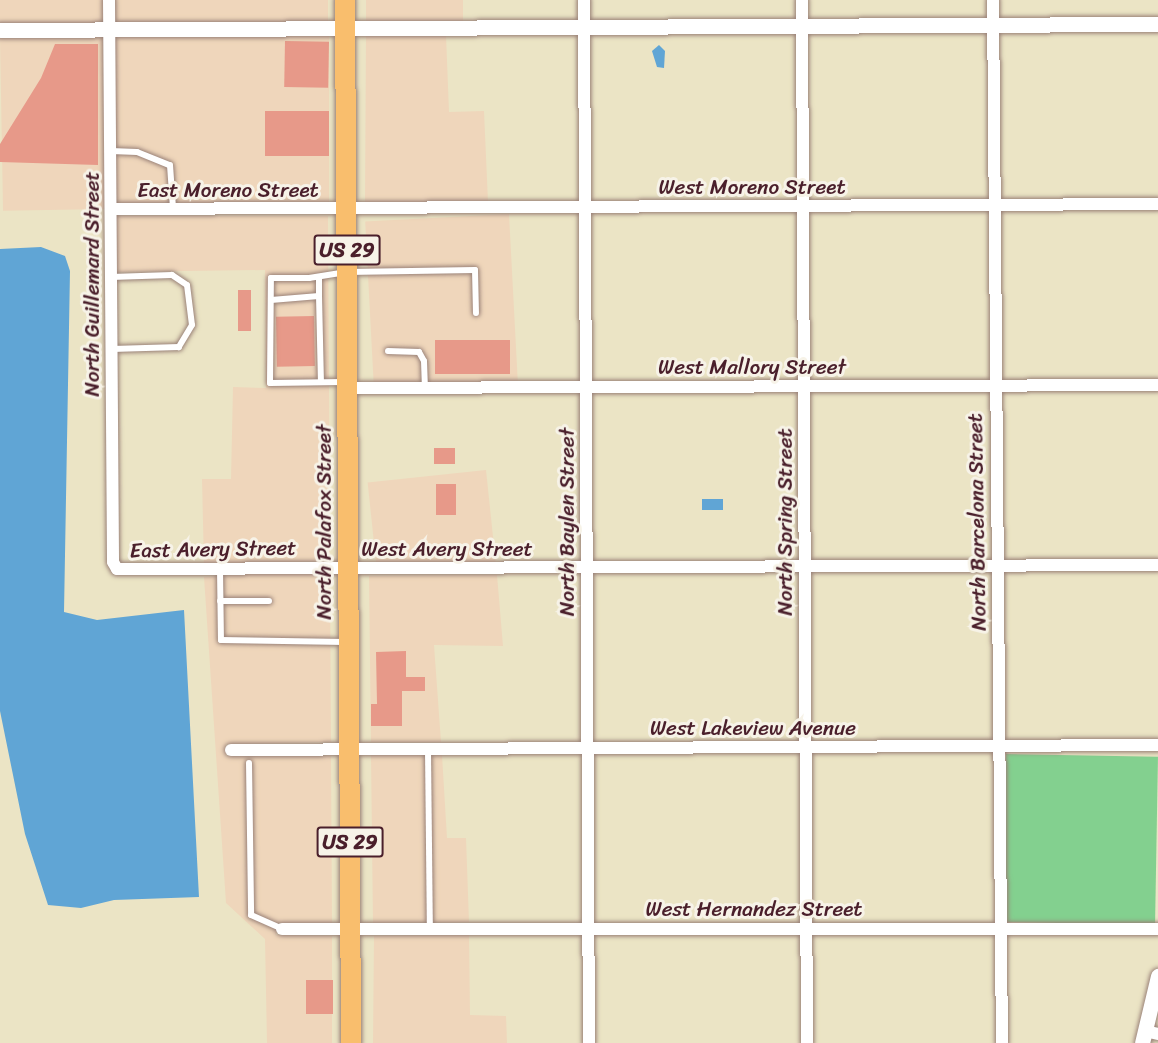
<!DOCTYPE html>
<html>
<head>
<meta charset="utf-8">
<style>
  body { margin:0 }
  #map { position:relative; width:1158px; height:1043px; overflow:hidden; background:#ebe4c5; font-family:Sriracha,sans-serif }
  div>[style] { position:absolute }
  .built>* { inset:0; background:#efd6bb; transform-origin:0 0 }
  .green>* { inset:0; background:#83d08f; transform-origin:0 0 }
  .water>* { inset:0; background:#60a5d5; transform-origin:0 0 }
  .building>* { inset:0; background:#e79989; transform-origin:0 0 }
  .roads { filter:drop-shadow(0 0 2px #9a8278) drop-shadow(0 0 2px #9a8278) }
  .service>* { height:6px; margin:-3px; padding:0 3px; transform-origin:3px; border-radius:3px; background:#fff }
  .minor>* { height:12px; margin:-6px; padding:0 6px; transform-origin:6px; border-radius:6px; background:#fff }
  .tertiary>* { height:15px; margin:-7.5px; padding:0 7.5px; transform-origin:7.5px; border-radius:7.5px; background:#fff }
  .primary>* { height:20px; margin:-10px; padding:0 10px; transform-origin:10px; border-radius:10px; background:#f9be6d }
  span { translate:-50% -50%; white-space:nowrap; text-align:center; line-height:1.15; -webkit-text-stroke:6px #f7f3e8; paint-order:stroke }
  .shield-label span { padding:2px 4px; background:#f7f3e8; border:2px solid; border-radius:4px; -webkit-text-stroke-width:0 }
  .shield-label { font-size:20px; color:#4a1f2b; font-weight:700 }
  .street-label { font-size:21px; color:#4a1f2b }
</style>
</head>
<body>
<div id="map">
  <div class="built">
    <i style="left:0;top:0;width:103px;height:24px"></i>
    <i style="left:115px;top:0;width:213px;height:23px"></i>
    <i style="left:366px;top:0;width:97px;height:22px"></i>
    <i style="clip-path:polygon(366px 35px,446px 35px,449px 112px,484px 111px,488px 202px,365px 202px)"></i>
    <i style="left:103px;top:36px;width:173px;height:103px;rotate:89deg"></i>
    <i style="left:115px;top:36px;width:214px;height:167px"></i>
    <i style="left:509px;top:214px;width:167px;height:144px;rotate:87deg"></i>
    <i style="clip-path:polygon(116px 216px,328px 216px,330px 561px,204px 564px,202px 479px,231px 479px,233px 387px,266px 388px,265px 270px,117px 272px)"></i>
    <i style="left:486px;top:470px;width:92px;height:119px;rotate:84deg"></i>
    <i style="clip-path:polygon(246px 574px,330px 574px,331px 742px,226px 744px,226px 756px,331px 756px,332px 923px,277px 923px,276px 935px,332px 936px,332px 1043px,267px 1043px,265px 939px,226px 903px,204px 577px)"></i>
    <i style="clip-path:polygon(497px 575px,503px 646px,434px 645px,441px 742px,371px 742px,369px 576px)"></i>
    <i style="clip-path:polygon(371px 755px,442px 755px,447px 838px,466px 838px,469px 922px,373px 923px)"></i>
    <i style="clip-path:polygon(469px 935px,470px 1015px,506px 1016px,507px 1043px,373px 1043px,374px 936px)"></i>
  </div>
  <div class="green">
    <i style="left:1006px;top:754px;width:152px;height:168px;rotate:1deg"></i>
  </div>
  <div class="water">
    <i style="clip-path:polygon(659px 45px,665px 51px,664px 68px,657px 67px,652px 51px)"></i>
    <i style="clip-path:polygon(41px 247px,65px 256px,70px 271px,64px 612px,97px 620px,184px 610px,199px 897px,114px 900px,81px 908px,48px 905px,25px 834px,0 711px,0 249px)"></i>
    <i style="left:702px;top:499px;width:21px;height:11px"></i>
  </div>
  <div class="building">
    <i style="left:285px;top:41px;width:44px;height:46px;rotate:1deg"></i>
    <i style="clip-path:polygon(55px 44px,98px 44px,98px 165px,0 162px,0 144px,41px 78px)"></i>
    <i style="left:265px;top:111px;width:64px;height:45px"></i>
    <i style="left:238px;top:290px;width:13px;height:41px"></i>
    <i style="left:314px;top:316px;width:50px;height:38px;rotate:89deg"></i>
    <i style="left:510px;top:340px;width:34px;height:75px;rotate:90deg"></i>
    <i style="left:434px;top:448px;width:21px;height:16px"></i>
    <i style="left:436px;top:484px;width:20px;height:31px"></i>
    <i style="clip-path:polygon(406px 651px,406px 677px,425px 677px,425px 691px,402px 691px,402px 726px,371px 726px,371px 704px,377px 704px,376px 652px)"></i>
    <i style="left:306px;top:980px;width:27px;height:34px"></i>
  </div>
  <div class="roads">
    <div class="service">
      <i style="left:111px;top:151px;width:26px;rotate:2deg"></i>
      <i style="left:137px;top:152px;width:35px;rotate:22deg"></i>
      <i style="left:170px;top:165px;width:43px;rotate:86deg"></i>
      <i style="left:111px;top:277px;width:61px;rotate:-1.9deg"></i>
      <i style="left:172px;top:275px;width:18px;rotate:34deg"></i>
      <i style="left:187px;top:285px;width:40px;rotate:82.9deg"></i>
      <i style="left:192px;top:325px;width:26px;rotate:121deg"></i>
      <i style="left:179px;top:347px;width:67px;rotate:178.3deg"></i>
      <i style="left:319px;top:296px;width:19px;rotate:-90deg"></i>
      <i style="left:271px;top:300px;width:48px;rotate:-4.8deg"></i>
      <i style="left:319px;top:296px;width:86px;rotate:88.7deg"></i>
      <i style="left:388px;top:351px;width:31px;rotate:2deg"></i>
      <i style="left:419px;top:352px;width:10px;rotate:61deg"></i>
      <i style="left:424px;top:361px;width:26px;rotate:88deg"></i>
      <i style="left:343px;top:382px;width:73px;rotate:179.2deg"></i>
      <i style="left:270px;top:383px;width:105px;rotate:-89.5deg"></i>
      <i style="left:271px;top:278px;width:38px"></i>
      <i style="left:309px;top:278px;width:38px;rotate:-9deg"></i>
      <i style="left:347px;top:272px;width:128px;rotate:-0.9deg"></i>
      <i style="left:475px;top:270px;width:43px;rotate:88.7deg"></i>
      <i style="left:220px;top:570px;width:70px;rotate:89.2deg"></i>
      <i style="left:221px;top:640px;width:124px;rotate:0.9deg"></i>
      <i style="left:220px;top:601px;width:49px"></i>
      <i style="left:428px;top:750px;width:179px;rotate:89.4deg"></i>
      <i style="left:249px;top:763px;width:152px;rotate:89.2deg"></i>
      <i style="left:251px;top:915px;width:34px;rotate:24deg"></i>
    </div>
    <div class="minor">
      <i style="left:109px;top:0;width:562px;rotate:89.59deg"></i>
      <i style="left:113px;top:562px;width:8px;rotate:60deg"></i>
      <i style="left:117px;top:569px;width:1041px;rotate:-0.22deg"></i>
      <i style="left:584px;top:0;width:1043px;rotate:89.73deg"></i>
      <i style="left:802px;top:0;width:1043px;rotate:89.73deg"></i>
      <i style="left:993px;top:0;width:1043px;rotate:89.51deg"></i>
      <i style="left:111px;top:209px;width:1047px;rotate:-0.27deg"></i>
      <i style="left:347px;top:388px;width:811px;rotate:-0.21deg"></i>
      <i style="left:231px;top:750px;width:927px;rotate:-0.31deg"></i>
      <i style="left:282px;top:929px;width:876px"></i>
      <i style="left:1145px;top:1031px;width:13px;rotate:13deg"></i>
    </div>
    <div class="tertiary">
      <i style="left:0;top:30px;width:1158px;rotate:-0.3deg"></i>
      <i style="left:1142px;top:1043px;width:69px;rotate:-76.6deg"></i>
    </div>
    <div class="primary">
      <i style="left:345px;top:0;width:1043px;rotate:89.67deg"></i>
    </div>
  </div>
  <div class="shield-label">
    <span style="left:347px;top:250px">US 29</span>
    <span style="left:350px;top:842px">US 29</span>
  </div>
  <div class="street-label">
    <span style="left:752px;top:187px">West Moreno Street</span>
    <span style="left:228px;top:190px">East Moreno Street</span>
    <span style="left:92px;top:284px;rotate:-90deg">North Guillemard Street</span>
    <span style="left:752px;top:367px">West Mallory Street</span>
    <span style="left:324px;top:522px;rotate:-90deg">North Palafox Street</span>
    <span style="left:567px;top:522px;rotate:-90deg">North Baylen Street</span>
    <span style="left:785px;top:522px;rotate:-90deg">North Spring Street</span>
    <span style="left:977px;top:522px;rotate:-91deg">North Barcelona Street</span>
    <span style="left:213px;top:549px;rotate:-1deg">East Avery Street</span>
    <span style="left:447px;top:549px">West Avery Street</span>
    <span style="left:753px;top:728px">West Lakeview Avenue</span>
    <span style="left:754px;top:909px">West Hernandez Street</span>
  </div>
</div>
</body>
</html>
